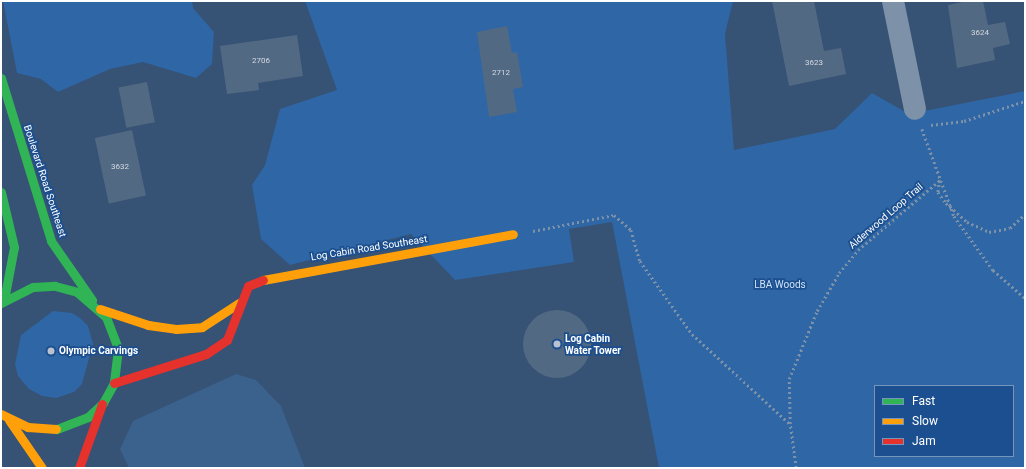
<!DOCTYPE html>
<html>
<head>
<meta charset="utf-8">
<style>
  body { margin:0 }
  #map { position:relative; width:1026px; height:469px; overflow:hidden; background:#365274; font-family:Roboto,sans-serif }
  div>[style] { position:absolute }
  .green>* { inset:0; background:#2f66a5 }
  .water>* { inset:0; background:#3b618d }
  .building>* { inset:0; background:#526984; transform-origin:0 0 }
  .round { border-radius:50% }
  .path>* { height:2.5px; margin-top:-1.25px; transform-origin:0; background:repeating-linear-gradient(90deg,#7d92a8 0 2px,transparent 0 5px) }
  .street>* { height:22px; margin:-11px; padding:0 11px; transform-origin:11px; border-radius:11px; background:#7d92a8 }
  .fast>* { height:9px; margin:-4.5px; padding:0 4.5px; transform-origin:4.5px; border-radius:4.5px; background:#30b455 }
  .slow>* { height:9px; margin:-4.5px; padding:0 4.5px; transform-origin:4.5px; border-radius:4.5px; background:#ff9f0a }
  .jam>* { height:9px; margin:-4.5px; padding:0 4.5px; transform-origin:4.5px; border-radius:4.5px; background:#e5322d }
  .dots>* { width:11px; height:11px; translate:-50% -50%; box-sizing:border-box; border:2px solid #1b4f8f; border-radius:50% }
  span { translate:-50% -50%; white-space:nowrap; text-align:center; line-height:1.15; -webkit-text-stroke:3.5px #1b4f8f; paint-order:stroke }
  .number-label { font-size:8px; color:#d4dae0 }
  .number-label span { -webkit-text-stroke-width:0 }
  .street-label { font-size:10px; color:#fff }
  .park-label { font-size:10px; color:#cfe3fa }
  .poi-label { font-size:10px; color:#fff; font-weight:700 }
  .left { translate:0 -50%; text-align:left }
  .frame { position:absolute; inset:0; border:2px solid #fff; pointer-events:none }
  .legend { position:absolute; left:874px; top:385px; width:140px; height:72px; box-sizing:border-box; background:#1b4f8f; border:1px solid #7695bc; margin:0; padding:5px 7px; list-style:none; font-size:12px; color:#fff }
  .legend li { display:flex; align-items:center; gap:8px; height:20px }
  .legend b { width:20px; border:1px solid #7695bc }
</style>
</head>
<body>
<div id="map">
  <div class="green">
    <i style="clip-path:polygon(3px 1px,192px 1px,193px 8px,214px 32px,212px 64px,196px 78px,143px 62px,110px 69px,58px 92px,41px 79px,17px 73px)"></i>
    <i style="clip-path:polygon(evenodd,305px 1px,733px 1px,725px 34px,734px 150px,835px 129px,872px 93px,909px 114px,1025px 91px,1025px 468px,659px 468px,612px 222px,569px 229px,574px 262px,455px 280px,411px 234px,290px 265px,261px 239px,252px 185px,265px 165px,280px 109px,337px 90px,305px 1px,875px 386px,1013px 386px,1013px 456px,875px 456px,875px 386px)"></i>
    <i style="clip-path:polygon(53px 311px,72px 313px,80px 318px,88px 326px,93px 344px,82px 384px,74px 392px,56px 398px,42px 396px,29px 389px,18px 376px,15px 364px,21px 335px)"></i>
  </div>
  <div class="water">
    <i style="clip-path:polygon(236px 374px,256px 380px,281px 406px,305px 468px,129px 468px,120px 449px,133px 421px)"></i>
  </div>
  <div class="building">
    <i style="clip-path:polygon(772px 1px,814px 1px,824px 51px,841px 48px,846px 74px,789px 86px)"></i>
    <i style="clip-path:polygon(967px 1px,983px 1px,988px 25px,1005px 22px,1010px 44px,993px 48px,995px 60px,957px 68px,948px 5px)"></i>
    <i style="clip-path:polygon(507px 26px,512px 53px,517px 52px,523px 87px,513px 89px,517px 112px,489px 117px,477px 32px)"></i>
    <i style="clip-path:polygon(297px 35px,303px 76px,258px 83px,259px 90px,227px 94px,220px 46px)"></i>
    <i style="left:147px;top:82px;width:41px;height:29px;rotate:79deg"></i>
    <i style="left:132px;top:130px;width:67px;height:38px;rotate:78deg"></i>
    <i class="round" style="left:523px;top:310px;width:68px;height:68px"></i>
  </div>
  <div class="path">
    <i style="left:931px;top:125px;width:33px;rotate:-7deg"></i>
    <i style="left:964px;top:121px;width:64px;rotate:-18.2deg"></i>
    <i style="left:922px;top:129px;width:93px;rotate:69.8deg"></i>
    <i style="left:954px;top:216px;width:67px;rotate:54.2deg"></i>
    <i style="left:993px;top:270px;width:43px;rotate:41.2deg"></i>
    <i style="left:940px;top:180px;width:12px;rotate:99deg"></i>
    <i style="left:938px;top:192px;width:14px;rotate:54deg"></i>
    <i style="left:946px;top:203px;width:28px;rotate:42deg"></i>
    <i style="left:967px;top:222px;width:24px;rotate:24deg"></i>
    <i style="left:989px;top:232px;width:21px;rotate:-11deg"></i>
    <i style="left:1010px;top:228px;width:21px;rotate:-43deg"></i>
    <i style="left:533px;top:231px;width:83px;rotate:-11.2deg"></i>
    <i style="left:614px;top:215px;width:23px;rotate:41deg"></i>
    <i style="left:631px;top:230px;width:32px;rotate:74deg"></i>
    <i style="left:640px;top:261px;width:90px;rotate:54.5deg"></i>
    <i style="left:692px;top:334px;width:133px;rotate:42.6deg"></i>
    <i style="left:796px;top:468px;width:44px;rotate:-97.8deg"></i>
    <i style="left:790px;top:424px;width:45px;rotate:-91.3deg"></i>
    <i style="left:789px;top:379px;width:74px;rotate:-67.6deg"></i>
    <i style="left:817px;top:311px;width:44px;rotate:-59.9deg"></i>
    <i style="left:839px;top:273px;width:30px;rotate:-50deg"></i>
    <i style="left:858px;top:250px;width:108px;rotate:-40.5deg"></i>
  </div>
  <div class="street">
    <i style="left:893px;top:1px;width:110px;rotate:78.5deg"></i>
  </div>
  <div class="fast">
    <i style="left:1px;top:78px;width:170px;rotate:72.9deg"></i>
    <i style="left:51px;top:241px;width:72px;rotate:55.2deg"></i>
    <i style="left:1px;top:192px;width:57px;rotate:76.7deg"></i>
    <i style="left:14px;top:247px;width:54px;rotate:100.7deg"></i>
    <i style="left:1px;top:303px;width:36px;rotate:-27deg"></i>
    <i style="left:33px;top:287px;width:22px;rotate:-3deg"></i>
    <i style="left:55px;top:286px;width:23px;rotate:15deg"></i>
    <i style="left:77px;top:292px;width:38px;rotate:41deg"></i>
    <i style="left:106px;top:317px;width:34px;rotate:69deg"></i>
    <i style="left:118px;top:349px;width:34px;rotate:97deg"></i>
    <i style="left:114px;top:383px;width:23px;rotate:119deg"></i>
    <i style="left:103px;top:403px;width:21px;rotate:137deg"></i>
    <i style="left:88px;top:417px;width:34px;rotate:159deg"></i>
  </div>
  <div class="slow">
    <i style="left:263px;top:280px;width:254px;rotate:-10.4deg"></i>
    <i style="left:100px;top:309px;width:51px;rotate:18.4deg"></i>
    <i style="left:148px;top:325px;width:28px;rotate:8deg"></i>
    <i style="left:176px;top:329px;width:26px;rotate:-4deg"></i>
    <i style="left:202px;top:327px;width:44px;rotate:-33deg"></i>
    <i style="left:1px;top:414px;width:30px;rotate:26deg"></i>
    <i style="left:28px;top:427px;width:28px;rotate:4deg"></i>
    <i style="left:9px;top:420px;width:58px;rotate:55.5deg"></i>
  </div>
  <div class="jam">
    <i style="left:114px;top:383px;width:96px;rotate:-17.5deg"></i>
    <i style="left:206px;top:354px;width:25px;rotate:-34deg"></i>
    <i style="left:227px;top:340px;width:58px;rotate:-68.7deg"></i>
    <i style="left:248px;top:286px;width:16px;rotate:-22deg"></i>
    <i style="left:79px;top:468px;width:68px;rotate:-70.2deg"></i>
  </div>
  <div class="dots">
    <i style="left:557px;top:344px;background:#b9c2ce"></i>
    <i style="left:51px;top:351px;background:#b9c2ce"></i>
  </div>
  <div class="number-label">
    <span style="left:980px;top:33px">3624</span>
    <span style="left:261px;top:61px">2706</span>
    <span style="left:814px;top:63px">3623</span>
    <span style="left:501px;top:73px">2712</span>
    <span style="left:120px;top:167px">3632</span>
  </div>
  <div class="street-label">
    <span style="left:45px;top:181px;rotate:72deg">Boulevard Road Southeast</span>
    <span style="left:886px;top:216px;rotate:-41deg">Alderwood Loop Trail</span>
    <span style="left:369px;top:248px;rotate:-9deg">Log Cabin Road Southeast</span>
  </div>
  <div class="park-label">
    <span style="left:780px;top:285px">LBA Woods</span>
  </div>
  <div class="poi-label">
    <span class="left" style="left:565px;top:344px">Log Cabin<br>Water Tower</span>
    <span class="left" style="left:59px;top:351px">Olympic Carvings</span>
  </div>
  <div class="frame"></div>
  <ul class="legend">
  <li><b style="height:5px;background:#30b455"></b>Fast</li>
  <li><b style="height:5px;background:#ff9f0a"></b>Slow</li>
  <li><b style="height:5px;background:#e5322d"></b>Jam</li>
  </ul>
</div>
</body>
</html>
